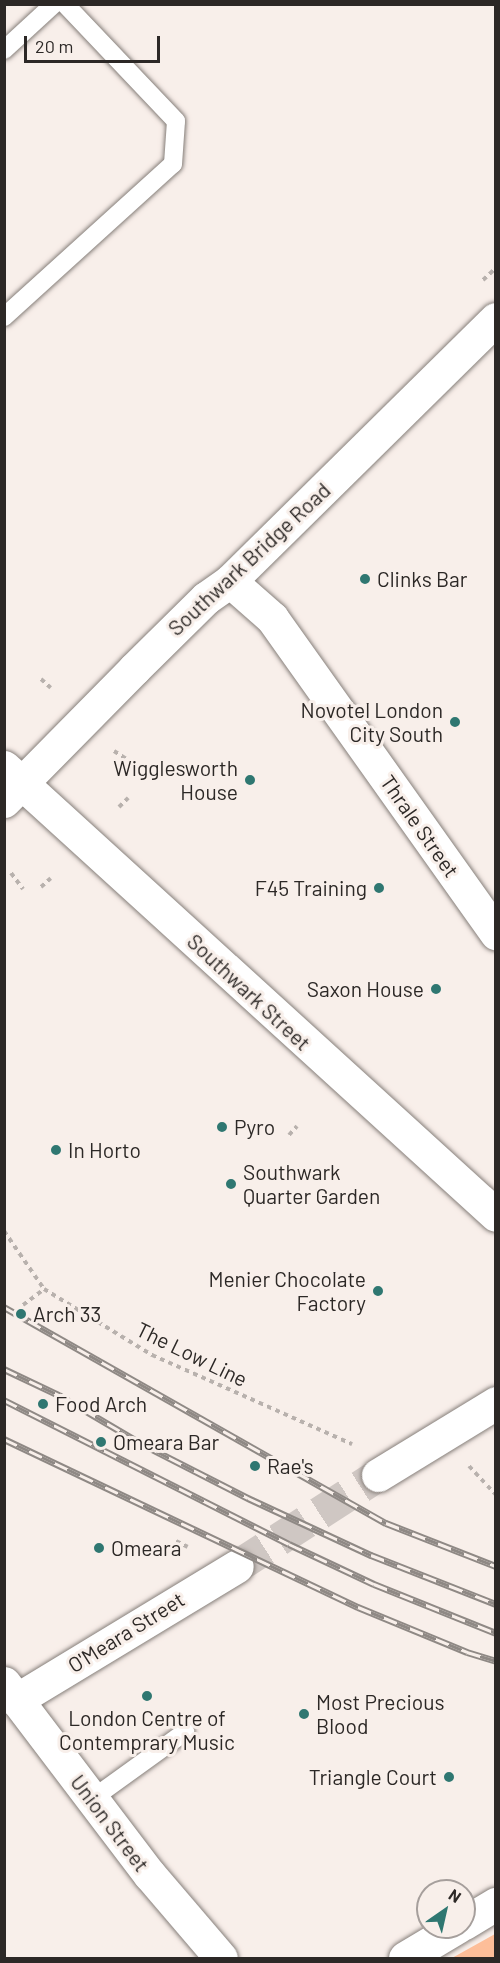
<!DOCTYPE html>
<html>
<head>
<meta charset="utf-8">
<style>
  body { margin:0 }
  #map { position:relative; width:500px; height:1963px; overflow:hidden; background:#f8efea; font-family:Barlow,sans-serif }
  div>[style] { position:absolute }
  .green>* { inset:0; background:#fdbe99 }
  .minor-tunnel>* { height:33px; margin-top:-16.5px; transform-origin:0; background:repeating-linear-gradient(90deg,#cfc7c3 0 33px,transparent 0 49px) }
  .path>* { height:4px; margin-top:-2px; transform-origin:0; background:repeating-linear-gradient(90deg,#b8b1ad 0 4.5px,transparent 0 9px) }
  .roads { filter:drop-shadow(0 0 2px #867f7a) drop-shadow(0 0 2px #867f7a) }
  .service>* { height:18px; margin:-9px; padding:0 9px; transform-origin:9px; border-radius:9px; background:#fff }
  .minor>* { height:33px; margin:-16.5px; padding:0 16.5px; transform-origin:16.5px; border-radius:16.5px; background:#fff }
  .primary>* { height:33px; margin:-16.5px; padding:0 16.5px; transform-origin:16.5px; border-radius:16.5px; background:#fff }
  .rail>* { height:7px; margin-top:-3.5px; transform-origin:0; background:repeating-linear-gradient(90deg,#f8efea 0 14px,#8f8985 0 28px); box-sizing:border-box; border-block:2px solid #8f8985 }
  .dots>* { width:16px; height:16px; translate:-50% -50%; box-sizing:border-box; border:3px solid #f8efea; border-radius:50% }
  span { translate:-50% -50%; white-space:nowrap; text-align:center; line-height:1.15; -webkit-text-stroke:6px #f8efea; paint-order:stroke }
  .street-label { font-size:21px; color:#2c2826 }
  .poi-label { font-size:21px; color:#2c2826 }
  .left { translate:0 -50%; text-align:left }
  .right { translate:-100% -50%; text-align:right }
  .frame { position:absolute; inset:0; border:6px solid #2c2826; pointer-events:none }
  .north { position:absolute; left:416px; top:1879px; width:60px; height:60px; box-sizing:border-box; background:#f8efea; border:2px solid #a69f9c; border-radius:50%; rotate:34deg; font-size:16px; font-weight:700; line-height:24px; text-align:center; color:#2c2826 }
  .north::after { content:''; display:block; margin:auto; width:21px; height:27px; background:#2f7771; clip-path:polygon(50% 0,100% 100%,50% 72%,0 100%) }
  .scale { position:absolute; left:24px; top:36px; width:136px; height:27px; box-sizing:border-box; border:3px solid #2c2826; border-top:0; padding-left:8px; font-size:18px; line-height:21px; white-space:nowrap; color:#2c2826; -webkit-text-stroke:4px #f8efea; paint-order:stroke }
</style>
</head>
<body>
<div id="map">
  <div class="green">
    <i style="clip-path:polygon(495px 1934px,495px 1958px,452px 1958px)"></i>
  </div>
  <div class="minor-tunnel">
    <i style="left:237px;top:1566px;width:168px;rotate:-32.8deg"></i>
  </div>
  <div class="path">
    <i style="left:483px;top:280px;width:18px;rotate:-43deg"></i>
    <i style="left:41px;top:679px;width:13px;rotate:42deg"></i>
    <i style="left:114px;top:751px;width:17px;rotate:33deg"></i>
    <i style="left:119px;top:807px;width:13px;rotate:-45deg"></i>
    <i style="left:11px;top:873px;width:20px;rotate:53deg"></i>
    <i style="left:41px;top:887px;width:13px;rotate:-42deg"></i>
    <i style="left:289px;top:1135px;width:12px;rotate:-48deg"></i>
    <i style="left:4px;top:1231px;width:70px;rotate:55.4deg"></i>
    <i style="left:44px;top:1289px;width:127px;rotate:31.4deg"></i>
    <i style="left:152px;top:1355px;width:219px;rotate:24deg"></i>
    <i style="left:23px;top:1305px;width:26px;rotate:-37deg"></i>
    <i style="left:469px;top:1466px;width:40px;rotate:47deg"></i>
    <i style="left:176px;top:1541px;width:13px;rotate:27deg"></i>
  </div>
  <div class="roads">
    <div class="service">
      <i style="left:4px;top:50px;width:68px;rotate:-42.6deg"></i>
      <i style="left:4px;top:317px;width:228px;rotate:-42.2deg"></i>
      <i style="left:173px;top:164px;width:43px;rotate:-86deg"></i>
      <i style="left:176px;top:121px;width:161px;rotate:-133.5deg"></i>
      <i style="left:92px;top:1799px;width:115px;rotate:-35.8deg"></i>
    </div>
    <div class="minor">
      <i style="left:230px;top:581px;width:56px;rotate:41.4deg"></i>
      <i style="left:272px;top:618px;width:387px;rotate:54.6deg"></i>
      <i style="left:378px;top:1475px;width:138px;rotate:-31.4deg"></i>
      <i style="left:4px;top:1683px;width:241px;rotate:52.8deg"></i>
      <i style="left:150px;top:1875px;width:109px;rotate:49.5deg"></i>
      <i style="left:16px;top:1700px;width:258px;rotate:-31.2deg"></i>
      <i style="left:464px;top:1923px;width:37px;rotate:-31deg"></i>
      <i style="left:405px;top:1958px;width:61px;rotate:-30.8deg"></i>
    </div>
    <div class="primary">
      <i style="left:4px;top:767px;width:665px;rotate:42.32deg"></i>
      <i style="left:4px;top:801px;width:185px;rotate:-45.4deg"></i>
      <i style="left:134px;top:669px;width:101px;rotate:-44.6deg"></i>
      <i style="left:206px;top:598px;width:29px;rotate:-35deg"></i>
      <i style="left:230px;top:581px;width:373px;rotate:-44.6deg"></i>
    </div>
  </div>
  <div class="rail">
    <i style="left:4px;top:1307px;width:439px;rotate:29.5deg"></i>
    <i style="left:386px;top:1523px;width:118px;rotate:21.4deg"></i>
    <i style="left:4px;top:1369px;width:61px;rotate:25.3deg"></i>
    <i style="left:59px;top:1395px;width:99px;rotate:30.5deg"></i>
    <i style="left:144px;top:1445px;width:117px;rotate:27deg"></i>
    <i style="left:248px;top:1498px;width:136px;rotate:24.9deg"></i>
    <i style="left:371px;top:1555px;width:134px;rotate:21.4deg"></i>
    <i style="left:4px;top:1400px;width:319px;rotate:26.8deg"></i>
    <i style="left:289px;top:1544px;width:94px;rotate:25.2deg"></i>
    <i style="left:374px;top:1584px;width:131px;rotate:21.9deg"></i>
    <i style="left:4px;top:1439px;width:392px;rotate:25.4deg"></i>
    <i style="left:358px;top:1607px;width:118px;rotate:22.4deg"></i>
    <i style="left:467px;top:1652px;width:30px;rotate:17deg"></i>
  </div>
  <div class="dots">
    <i style="left:365px;top:579px;background:#2f7771"></i>
    <i style="left:455px;top:722px;background:#2f7771"></i>
    <i style="left:250px;top:780px;background:#2f7771"></i>
    <i style="left:379px;top:888px;background:#2f7771"></i>
    <i style="left:436px;top:989px;background:#2f7771"></i>
    <i style="left:222px;top:1127px;background:#2f7771"></i>
    <i style="left:56px;top:1150px;background:#2f7771"></i>
    <i style="left:231px;top:1184px;background:#2f7771"></i>
    <i style="left:378px;top:1291px;background:#2f7771"></i>
    <i style="left:21px;top:1314px;background:#2f7771"></i>
    <i style="left:43px;top:1404px;background:#2f7771"></i>
    <i style="left:101px;top:1442px;background:#2f7771"></i>
    <i style="left:255px;top:1466px;background:#2f7771"></i>
    <i style="left:99px;top:1548px;background:#2f7771"></i>
    <i style="left:147px;top:1696px;background:#2f7771"></i>
    <i style="left:304px;top:1714px;background:#2f7771"></i>
    <i style="left:449px;top:1777px;background:#2f7771"></i>
  </div>
  <div class="street-label">
    <span style="left:249px;top:559px;rotate:-43deg">Southwark Bridge Road</span>
    <span style="left:420px;top:826px;rotate:55deg">Thrale Street</span>
    <span style="left:249px;top:992px;rotate:43deg">Southwark Street</span>
    <span style="left:192px;top:1354px;rotate:26deg">The Low Line</span>
    <span style="left:126px;top:1632px;rotate:-32deg">O'Meara Street</span>
    <span style="left:110px;top:1823px;rotate:53deg">Union Street</span>
  </div>
  <div class="poi-label">
    <span class="left" style="left:377px;top:579px">Clinks Bar</span>
    <span class="right" style="left:443px;top:722px">Novotel London<br>City South</span>
    <span class="right" style="left:238px;top:780px">Wigglesworth<br>House</span>
    <span class="right" style="left:367px;top:888px">F45 Training</span>
    <span class="right" style="left:424px;top:989px">Saxon House</span>
    <span class="left" style="left:234px;top:1127px">Pyro</span>
    <span class="left" style="left:68px;top:1150px">In Horto</span>
    <span class="left" style="left:243px;top:1184px">Southwark<br>Quarter Garden</span>
    <span class="right" style="left:366px;top:1291px">Menier Chocolate<br>Factory</span>
    <span class="left" style="left:33px;top:1314px">Arch 33</span>
    <span class="left" style="left:55px;top:1404px">Food Arch</span>
    <span class="left" style="left:113px;top:1442px">Omeara Bar</span>
    <span class="left" style="left:267px;top:1466px">Rae's</span>
    <span class="left" style="left:111px;top:1548px">Omeara</span>
    <span class="left" style="left:316px;top:1714px">Most Precious<br>Blood</span>
    <span style="left:147px;top:1730px">London Centre of<br>Contemprary Music</span>
    <span class="right" style="left:437px;top:1777px">Triangle Court</span>
  </div>
  <div class="frame"></div>
  <div class="north">N</div>
  <div class="scale">20 m</div>
</div>
</body>
</html>
